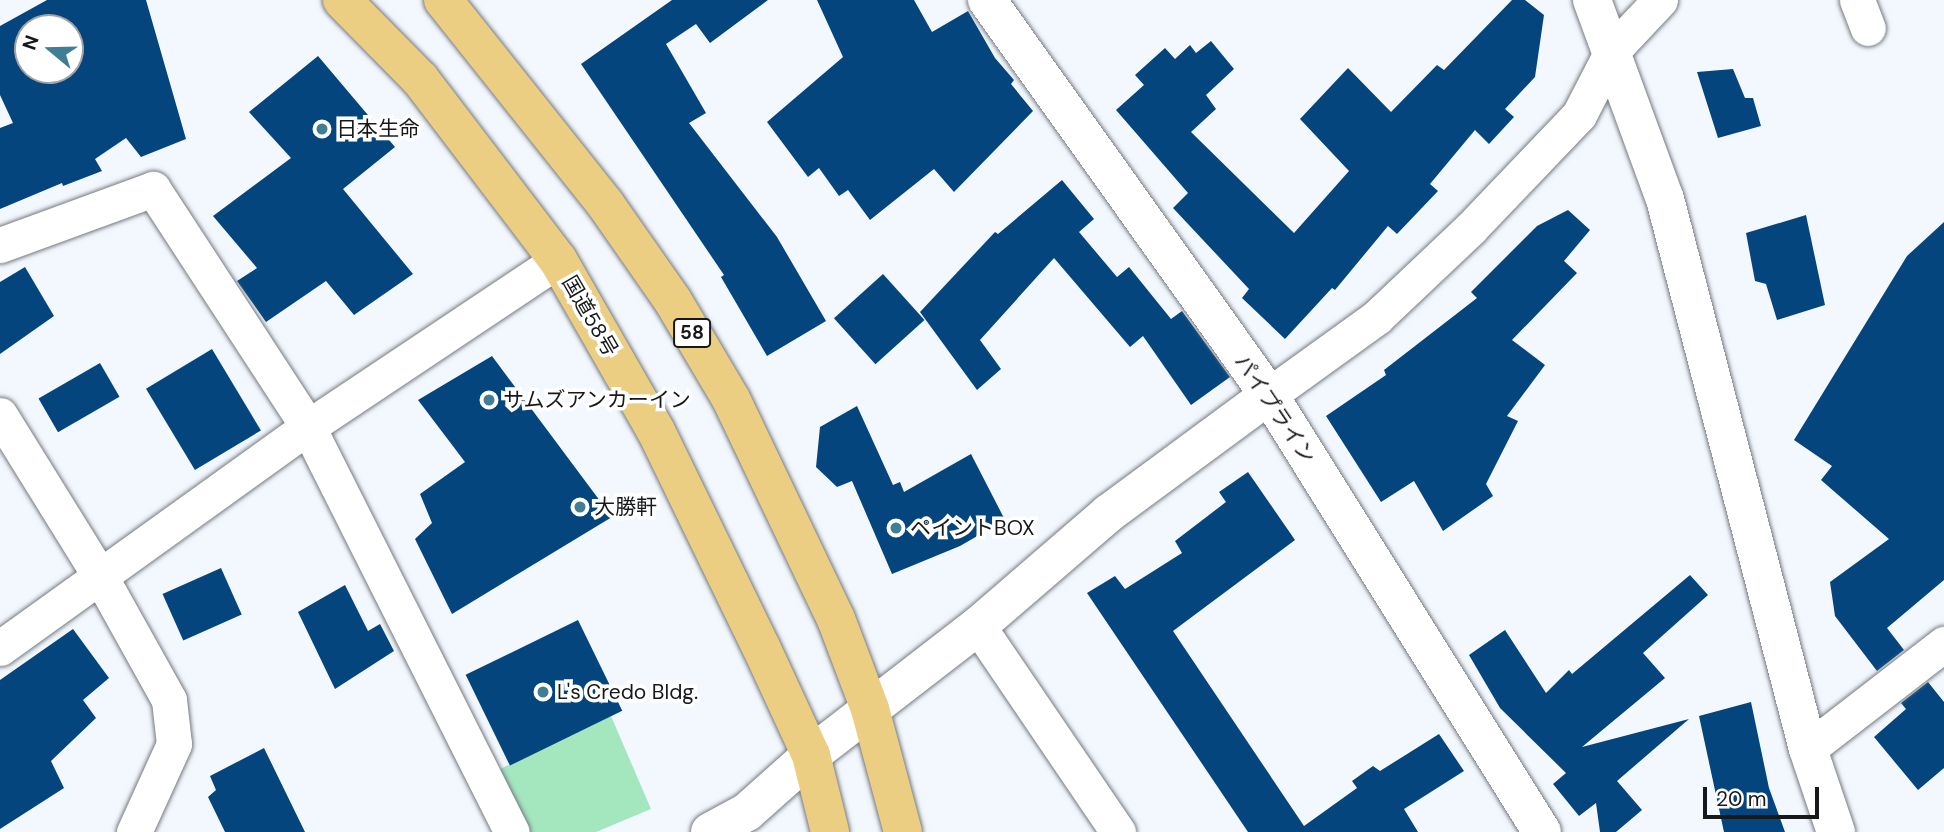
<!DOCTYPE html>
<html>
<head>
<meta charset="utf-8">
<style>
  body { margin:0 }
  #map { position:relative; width:1944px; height:832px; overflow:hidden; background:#f3f8fe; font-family:"DM Sans","Noto Sans JP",sans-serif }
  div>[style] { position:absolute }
  .green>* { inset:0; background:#a4e7bf }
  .building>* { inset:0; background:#04457e; transform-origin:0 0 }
  .roads { filter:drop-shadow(0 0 2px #757a80) drop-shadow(0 0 2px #757a80) }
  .minor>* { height:35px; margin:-17.5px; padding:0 17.5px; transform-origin:17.5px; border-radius:17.5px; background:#fff }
  .tertiary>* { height:38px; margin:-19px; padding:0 19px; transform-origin:19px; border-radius:19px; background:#fff }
  .trunk>* { height:38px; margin:-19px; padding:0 19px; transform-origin:19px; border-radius:19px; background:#ecce83 }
  .dots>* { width:19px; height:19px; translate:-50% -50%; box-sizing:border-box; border:4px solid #fff; border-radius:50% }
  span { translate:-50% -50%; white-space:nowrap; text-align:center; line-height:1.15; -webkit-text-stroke:7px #fff; paint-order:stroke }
  .shield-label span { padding:2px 5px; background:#fff; border:2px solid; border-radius:5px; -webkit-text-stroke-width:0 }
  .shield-label { font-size:19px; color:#16181a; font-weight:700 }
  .poi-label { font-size:21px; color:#16181a }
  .left { translate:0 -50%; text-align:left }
  .street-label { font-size:21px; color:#16181a }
  .north { position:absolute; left:14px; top:14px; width:70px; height:70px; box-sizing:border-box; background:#fff; border:2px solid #a2a3a3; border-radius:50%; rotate:289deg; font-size:19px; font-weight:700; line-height:28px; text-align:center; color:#16181a }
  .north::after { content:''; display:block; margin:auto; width:24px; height:32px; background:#407e93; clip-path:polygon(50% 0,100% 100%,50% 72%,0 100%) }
  .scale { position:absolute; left:1703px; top:787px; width:116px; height:32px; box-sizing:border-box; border:4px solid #16181a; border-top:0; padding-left:9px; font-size:21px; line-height:24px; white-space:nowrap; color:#16181a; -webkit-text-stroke:5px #fff; paint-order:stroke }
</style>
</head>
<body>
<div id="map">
  <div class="green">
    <i style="clip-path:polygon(611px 716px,651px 809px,596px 832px,526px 832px,496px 771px)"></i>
  </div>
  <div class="building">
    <i style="clip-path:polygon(evenodd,47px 0,146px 0,186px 139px,141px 157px,126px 138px,95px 159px,102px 171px,63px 186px,62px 183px,0 209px,0 128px,13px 123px,0 95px,0 26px,47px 0,28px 28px,70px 28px,70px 70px,28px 70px,28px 28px)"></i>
    <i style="clip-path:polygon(672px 0,768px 0,710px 43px,696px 24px,666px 44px,706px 113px,689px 123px,777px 237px,826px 321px,767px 356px,721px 277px,724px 275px,581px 64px)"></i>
    <i style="clip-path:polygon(817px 0,914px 0,932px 32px,968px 11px,995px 58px,1014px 80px,1011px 84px,1033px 111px,954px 192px,934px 169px,870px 220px,848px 190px,839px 196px,819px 168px,808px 177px,767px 122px,843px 57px)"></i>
    <i style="clip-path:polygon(1512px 0,1525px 0,1544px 15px,1535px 77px,1505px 109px,1514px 117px,1489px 144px,1475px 130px,1430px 184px,1438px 191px,1397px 234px,1388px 226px,1335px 290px,1332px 288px,1285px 339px,1242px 298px,1249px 289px,1173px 208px,1188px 193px,1116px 110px,1144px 85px,1135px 75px,1165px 48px,1175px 59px,1190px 45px,1196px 53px,1211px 41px,1234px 69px,1206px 95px,1216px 109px,1191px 132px,1294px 233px,1349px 171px,1300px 119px,1348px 68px,1391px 112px,1437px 65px,1444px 70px)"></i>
    <i style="clip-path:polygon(318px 56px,395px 147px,343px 189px,413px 274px,354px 315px,326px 281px,266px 322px,237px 281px,257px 268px,213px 216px,291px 158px,249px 112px)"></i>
    <i style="clip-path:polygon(1733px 69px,1745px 98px,1753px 98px,1761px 126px,1718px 138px,1697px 72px)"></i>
    <i style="clip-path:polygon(1062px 180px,1094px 219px,1079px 232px,1117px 277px,1129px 267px,1171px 319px,1182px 311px,1230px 377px,1191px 405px,1143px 336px,1130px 347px,1054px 258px,980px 340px,1001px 369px,977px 390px,920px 312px,995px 232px,998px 234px)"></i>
    <i style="clip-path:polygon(1568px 210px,1590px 230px,1564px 261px,1577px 273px,1512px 340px,1545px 365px,1507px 416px,1518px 421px,1486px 484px,1493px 496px,1443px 531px,1414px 481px,1381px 502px,1326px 416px,1386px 375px,1384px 370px,1477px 298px,1471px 292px,1537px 226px)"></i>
    <i style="clip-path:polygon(1806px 215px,1825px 305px,1777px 320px,1766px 284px,1755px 281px,1746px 233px)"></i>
    <i style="clip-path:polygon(1944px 222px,1944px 580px,1887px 628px,1904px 650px,1877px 671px,1835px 616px,1830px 582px,1889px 539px,1821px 480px,1832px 466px,1794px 440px,1907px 256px)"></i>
    <i style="clip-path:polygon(25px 267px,54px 316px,0 354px,0 282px)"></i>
    <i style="left:883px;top:274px;width:62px;height:66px;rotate:48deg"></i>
    <i style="left:212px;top:349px;width:95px;height:77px;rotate:59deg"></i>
    <i style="clip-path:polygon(492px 356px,612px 517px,452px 614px,415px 539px,432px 523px,420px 494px,465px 462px,418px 400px)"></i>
    <i style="left:100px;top:363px;width:39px;height:71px;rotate:60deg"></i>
    <i style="clip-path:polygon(857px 406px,893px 485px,900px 482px,904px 492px,971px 454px,1005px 520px,960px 546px,892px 574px,852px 481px,837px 487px,816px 467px,820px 427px)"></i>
    <i style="clip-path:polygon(1248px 472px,1295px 540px,1173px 631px,1304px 826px,1357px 788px,1352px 781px,1373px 766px,1380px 771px,1439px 734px,1464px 771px,1404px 809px,1418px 832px,1248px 832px,1087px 593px,1115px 576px,1125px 589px,1182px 553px,1175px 541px,1226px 502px,1219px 492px)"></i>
    <i style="left:221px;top:568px;width:51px;height:64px;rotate:66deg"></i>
    <i style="clip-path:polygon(1690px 575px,1708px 595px,1643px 653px,1665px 678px,1582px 747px,1689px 719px,1617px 781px,1642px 810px,1616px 832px,1600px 832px,1596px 803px,1579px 816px,1553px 784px,1566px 773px,1500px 708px,1469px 655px,1505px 630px,1546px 693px,1569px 670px,1572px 674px)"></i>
    <i style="clip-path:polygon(345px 585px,368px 631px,380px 624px,394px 651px,335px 689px,298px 612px)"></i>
    <i style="left:578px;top:620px;width:101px;height:125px;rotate:64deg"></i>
    <i style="clip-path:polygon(73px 629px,109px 678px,83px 700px,96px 718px,51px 761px,64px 788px,0 829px,0 680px)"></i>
    <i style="clip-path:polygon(1928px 682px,1944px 702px,1944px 768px,1918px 790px,1874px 737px,1906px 709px,1901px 703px)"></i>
    <i style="clip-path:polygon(1751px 702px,1769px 788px,1785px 832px,1724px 832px,1699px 716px)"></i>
    <i style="clip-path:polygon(264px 748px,305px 832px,225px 832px,208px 797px,216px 790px,210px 776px)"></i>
  </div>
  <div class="roads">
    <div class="minor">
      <i style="left:1857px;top:0;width:30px;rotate:69deg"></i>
      <i style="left:0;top:245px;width:163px;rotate:-20.1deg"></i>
      <i style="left:153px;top:189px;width:284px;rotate:56.9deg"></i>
      <i style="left:308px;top:427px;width:453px;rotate:63.3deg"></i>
      <i style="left:1269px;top:395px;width:133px;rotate:-35.8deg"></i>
      <i style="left:1377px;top:317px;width:128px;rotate:-43.4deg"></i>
      <i style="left:1470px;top:229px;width:158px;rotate:-46.3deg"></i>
      <i style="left:1579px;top:115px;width:72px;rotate:-62.7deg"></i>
      <i style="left:1612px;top:51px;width:70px;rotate:-46.7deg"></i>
      <i style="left:0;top:415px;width:190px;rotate:58.2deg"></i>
      <i style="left:100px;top:576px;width:142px;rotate:60.9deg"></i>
      <i style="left:169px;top:700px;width:44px;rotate:83.5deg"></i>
      <i style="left:174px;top:744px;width:97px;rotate:114.4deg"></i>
      <i style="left:978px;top:626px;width:249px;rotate:55.8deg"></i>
      <i style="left:0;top:648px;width:379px;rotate:-35.7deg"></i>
      <i style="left:308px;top:427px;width:301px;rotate:-33.7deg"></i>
      <i style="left:1808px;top:749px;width:172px;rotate:-37.7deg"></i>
    </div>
    <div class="tertiary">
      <i style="left:987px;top:0;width:485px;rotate:54.5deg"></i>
      <i style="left:1269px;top:395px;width:515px;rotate:58.01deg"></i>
      <i style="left:1592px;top:0;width:212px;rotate:69.9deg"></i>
      <i style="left:1665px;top:199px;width:568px;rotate:75.43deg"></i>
      <i style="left:1808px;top:749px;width:88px;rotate:71.4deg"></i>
      <i style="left:710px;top:832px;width:42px;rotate:-28.4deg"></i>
      <i style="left:747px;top:812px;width:86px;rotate:-41.7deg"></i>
      <i style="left:811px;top:755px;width:211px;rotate:-37.7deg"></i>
      <i style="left:978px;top:626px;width:173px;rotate:-40.8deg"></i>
      <i style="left:1109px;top:513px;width:199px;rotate:-36.4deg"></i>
    </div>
    <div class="trunk">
      <i style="left:342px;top:0;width:111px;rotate:45.4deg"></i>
      <i style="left:420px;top:79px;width:228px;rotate:52.7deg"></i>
      <i style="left:558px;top:260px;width:197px;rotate:60.2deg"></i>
      <i style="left:656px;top:431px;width:240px;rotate:64.1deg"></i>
      <i style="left:761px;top:647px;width:119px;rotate:65.2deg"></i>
      <i style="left:811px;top:755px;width:79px;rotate:76.1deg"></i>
      <i style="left:443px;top:0;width:262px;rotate:51.5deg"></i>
      <i style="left:606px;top:205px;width:117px;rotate:55.1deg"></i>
      <i style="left:673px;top:301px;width:114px;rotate:59.4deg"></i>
      <i style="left:731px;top:399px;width:244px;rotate:64.5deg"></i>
      <i style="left:836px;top:619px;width:96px;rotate:69.3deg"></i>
      <i style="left:870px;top:709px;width:127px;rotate:75deg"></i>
    </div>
  </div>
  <div class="dots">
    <i style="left:322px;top:129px;background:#407e93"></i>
    <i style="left:489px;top:400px;background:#407e93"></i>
    <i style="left:580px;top:507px;background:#407e93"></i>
    <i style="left:896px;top:528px;background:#407e93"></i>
    <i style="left:543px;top:692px;background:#407e93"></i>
  </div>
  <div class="shield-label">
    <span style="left:692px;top:333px">58</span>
  </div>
  <div class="poi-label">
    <span class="left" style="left:336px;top:129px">日本生命</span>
    <span class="left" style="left:503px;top:400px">サムズアンカーイン</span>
    <span class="left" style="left:594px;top:507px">大勝軒</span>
    <span class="left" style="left:910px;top:528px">ペイントBOX</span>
    <span class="left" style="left:557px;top:692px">L's Credo Bldg.</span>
  </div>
  <div class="street-label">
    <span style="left:590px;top:316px;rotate:60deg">国道58号</span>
    <span style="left:1275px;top:409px;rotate:56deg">パイプライン</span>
  </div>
  <div class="north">N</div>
  <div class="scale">20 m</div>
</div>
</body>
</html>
